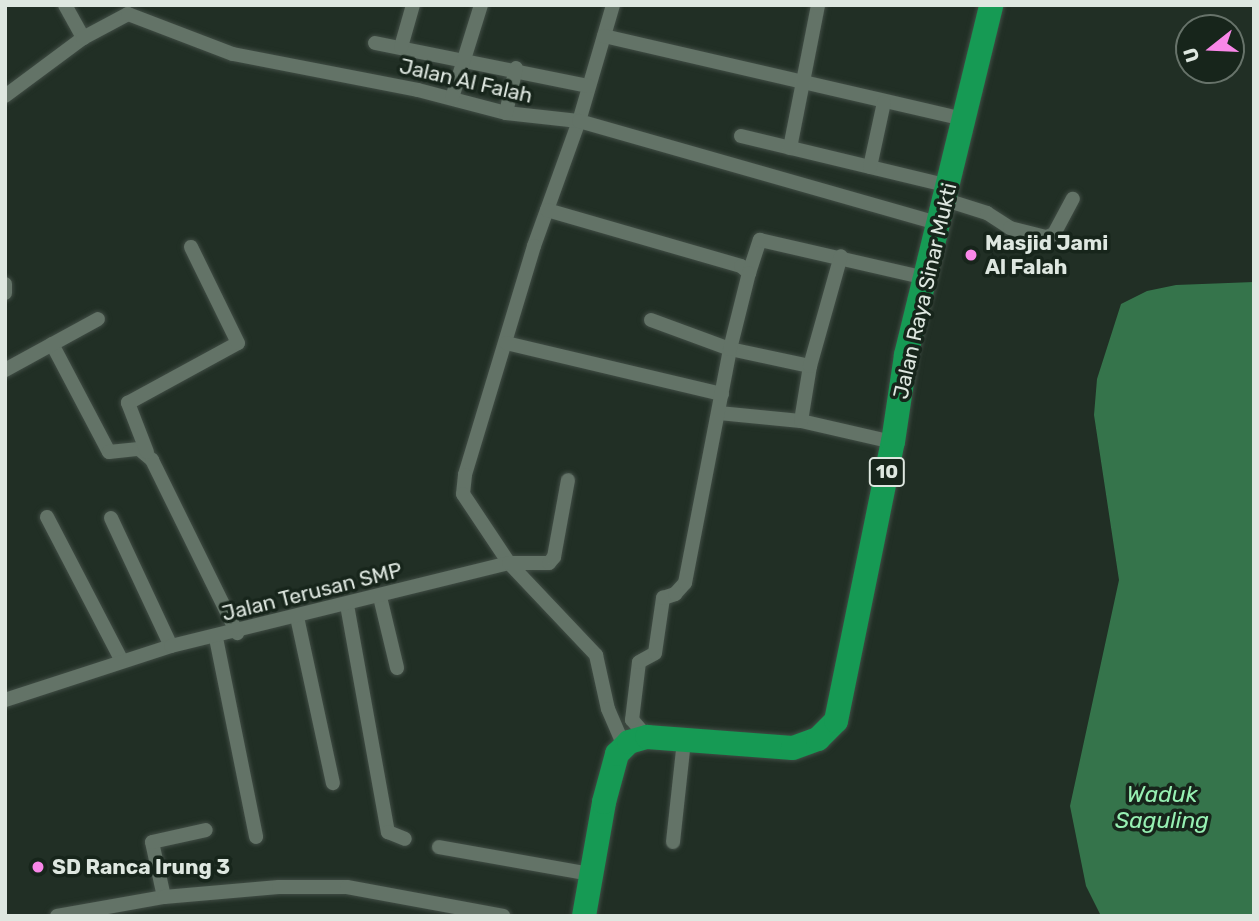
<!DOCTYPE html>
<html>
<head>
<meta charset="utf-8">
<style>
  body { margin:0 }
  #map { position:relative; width:1259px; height:921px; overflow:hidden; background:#212f25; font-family:Rubik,sans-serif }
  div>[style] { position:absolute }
  .water>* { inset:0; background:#35744b }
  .roads { filter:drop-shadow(0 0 2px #414d45) drop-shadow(0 0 2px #414d45) }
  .street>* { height:14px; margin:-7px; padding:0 7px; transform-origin:7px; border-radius:7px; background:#637367 }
  .highway>* { height:24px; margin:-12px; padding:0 12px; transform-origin:12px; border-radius:12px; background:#169a54 }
  .dots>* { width:19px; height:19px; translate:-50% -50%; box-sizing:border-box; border:4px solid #17251b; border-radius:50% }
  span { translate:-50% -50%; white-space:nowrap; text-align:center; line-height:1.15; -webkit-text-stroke:7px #17251b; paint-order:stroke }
  .shield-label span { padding:2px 5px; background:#17251b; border:2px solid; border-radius:5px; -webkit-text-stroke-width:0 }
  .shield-label { font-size:19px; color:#dee7e0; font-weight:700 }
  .street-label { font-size:21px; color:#dee7e0 }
  .poi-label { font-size:21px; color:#dee7e0; font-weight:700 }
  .left { translate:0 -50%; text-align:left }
  .water-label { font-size:23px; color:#97f1b3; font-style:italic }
  .frame { position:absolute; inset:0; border:7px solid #dee7e0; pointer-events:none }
  .north { position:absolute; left:1175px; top:14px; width:70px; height:70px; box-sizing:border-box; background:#17251b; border:2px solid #67736a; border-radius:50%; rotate:252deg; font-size:19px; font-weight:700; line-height:28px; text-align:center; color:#dee7e0 }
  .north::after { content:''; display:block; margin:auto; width:24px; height:32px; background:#f987e8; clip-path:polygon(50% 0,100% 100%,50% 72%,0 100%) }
</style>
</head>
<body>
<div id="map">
  <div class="water">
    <i style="clip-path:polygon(1254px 282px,1254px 916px,1101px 916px,1086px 886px,1070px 806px,1119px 580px,1094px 415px,1097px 379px,1121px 304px,1147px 291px,1176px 285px)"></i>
  </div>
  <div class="roads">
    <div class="street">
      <i style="left:65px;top:5px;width:38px;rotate:61deg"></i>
      <i style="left:613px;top:5px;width:121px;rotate:106.3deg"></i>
      <i style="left:579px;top:121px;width:133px;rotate:109.8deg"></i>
      <i style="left:534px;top:246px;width:239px;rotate:106.8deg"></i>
      <i style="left:465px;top:475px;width:19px;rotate:96deg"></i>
      <i style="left:463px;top:494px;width:83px;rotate:56.3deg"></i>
      <i style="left:509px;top:563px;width:127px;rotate:46.6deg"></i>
      <i style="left:596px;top:655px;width:55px;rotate:77.5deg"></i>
      <i style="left:608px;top:709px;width:40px;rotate:66.6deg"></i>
      <i style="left:604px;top:36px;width:369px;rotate:13deg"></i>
      <i style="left:375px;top:43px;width:218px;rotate:11.4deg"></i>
      <i style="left:401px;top:47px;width:44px;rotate:-74.1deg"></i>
      <i style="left:5px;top:96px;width:97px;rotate:-36.6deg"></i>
      <i style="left:83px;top:38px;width:51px;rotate:-28.1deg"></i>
      <i style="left:128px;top:14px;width:112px;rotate:20.9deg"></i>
      <i style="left:233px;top:54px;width:188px;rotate:11deg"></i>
      <i style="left:418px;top:90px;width:91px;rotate:14.6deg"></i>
      <i style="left:506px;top:113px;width:73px;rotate:6.3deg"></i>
      <i style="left:579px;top:121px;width:375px;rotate:15.9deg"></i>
      <i style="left:452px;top:98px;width:97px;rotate:-72.7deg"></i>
      <i style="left:506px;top:113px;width:46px;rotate:-77.5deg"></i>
      <i style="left:741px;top:136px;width:214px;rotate:13.5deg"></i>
      <i style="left:790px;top:148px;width:146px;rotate:-78.9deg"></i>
      <i style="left:870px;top:167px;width:66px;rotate:-77.8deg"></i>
      <i style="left:946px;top:200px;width:43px;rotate:17.6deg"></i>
      <i style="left:987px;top:213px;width:27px;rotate:33deg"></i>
      <i style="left:1010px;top:228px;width:38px;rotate:14deg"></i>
      <i style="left:1047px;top:237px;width:8px;rotate:-23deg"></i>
      <i style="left:1054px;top:234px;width:40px;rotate:-62deg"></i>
      <i style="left:547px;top:210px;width:202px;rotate:16.1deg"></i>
      <i style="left:741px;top:266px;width:11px;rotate:41deg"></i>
      <i style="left:749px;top:273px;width:35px;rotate:-72deg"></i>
      <i style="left:760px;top:240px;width:170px;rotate:12.9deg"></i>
      <i style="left:5px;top:284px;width:9px;rotate:90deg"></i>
      <i style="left:651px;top:320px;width:84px;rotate:20.2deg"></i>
      <i style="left:730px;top:349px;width:82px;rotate:12deg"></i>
      <i style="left:506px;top:343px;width:222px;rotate:13.3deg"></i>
      <i style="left:52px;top:344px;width:122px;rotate:62.2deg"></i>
      <i style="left:109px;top:452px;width:30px;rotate:-6deg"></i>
      <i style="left:139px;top:449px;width:17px;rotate:40deg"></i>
      <i style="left:152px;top:460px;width:193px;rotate:63.8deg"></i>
      <i style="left:5px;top:370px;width:106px;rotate:-28.7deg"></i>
      <i style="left:719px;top:413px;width:82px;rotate:5.6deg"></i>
      <i style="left:801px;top:421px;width:94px;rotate:12.9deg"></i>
      <i style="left:801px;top:421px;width:56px;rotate:-80.7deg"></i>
      <i style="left:810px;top:366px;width:114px;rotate:-74.3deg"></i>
      <i style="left:147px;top:452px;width:53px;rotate:-111.2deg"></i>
      <i style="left:128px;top:403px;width:125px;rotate:-28.6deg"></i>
      <i style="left:238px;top:343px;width:107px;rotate:-116.1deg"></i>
      <i style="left:47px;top:517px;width:162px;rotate:62.5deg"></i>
      <i style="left:111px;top:518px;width:141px;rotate:64.9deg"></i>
      <i style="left:380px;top:597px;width:73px;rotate:76.5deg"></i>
      <i style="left:347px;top:605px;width:231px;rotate:79.8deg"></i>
      <i style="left:388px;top:832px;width:18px;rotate:22deg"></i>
      <i style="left:297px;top:617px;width:170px;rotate:77.8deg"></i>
      <i style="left:216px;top:638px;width:203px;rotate:78.6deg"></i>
      <i style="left:5px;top:700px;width:175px;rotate:-18deg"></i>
      <i style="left:171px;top:646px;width:348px;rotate:-13.8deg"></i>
      <i style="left:509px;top:563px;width:40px"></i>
      <i style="left:549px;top:563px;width:8px;rotate:-50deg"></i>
      <i style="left:554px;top:557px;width:78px;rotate:-79.7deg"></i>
      <i style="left:647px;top:737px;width:23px;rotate:-131deg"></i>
      <i style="left:632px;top:720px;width:58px;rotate:-83.1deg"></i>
      <i style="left:639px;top:662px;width:18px;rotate:-29deg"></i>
      <i style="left:655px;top:653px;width:56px;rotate:-81.7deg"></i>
      <i style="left:663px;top:598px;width:13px;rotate:-18deg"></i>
      <i style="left:675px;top:594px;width:15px;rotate:-48deg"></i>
      <i style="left:685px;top:583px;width:238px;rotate:-79.1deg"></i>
      <i style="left:730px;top:349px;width:78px;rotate:-76deg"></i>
      <i style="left:673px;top:842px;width:103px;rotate:-83.8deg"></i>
      <i style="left:439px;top:847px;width:153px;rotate:10.1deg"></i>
      <i style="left:164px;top:897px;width:56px;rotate:-102.3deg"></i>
      <i style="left:152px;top:842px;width:55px;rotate:-12.5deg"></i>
      <i style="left:57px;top:916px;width:109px;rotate:-10.1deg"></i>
      <i style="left:164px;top:897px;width:115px;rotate:-5deg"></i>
      <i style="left:279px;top:887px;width:68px"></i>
      <i style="left:347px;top:887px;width:159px;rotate:10.5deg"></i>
    </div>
    <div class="highway">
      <i style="left:584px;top:916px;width:116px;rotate:-80deg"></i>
      <i style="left:604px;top:802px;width:50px;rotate:-74.8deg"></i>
      <i style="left:617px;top:754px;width:17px;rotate:-45deg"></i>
      <i style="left:629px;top:742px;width:19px;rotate:-16deg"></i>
      <i style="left:647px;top:737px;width:146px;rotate:4.3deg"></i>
      <i style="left:793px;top:748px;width:27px;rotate:-20deg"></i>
      <i style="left:818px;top:739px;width:25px;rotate:-45deg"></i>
      <i style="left:836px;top:721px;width:285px;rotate:-78.5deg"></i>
      <i style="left:893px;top:442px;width:88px;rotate:-81.5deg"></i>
      <i style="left:906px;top:355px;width:360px;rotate:-76.3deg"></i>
    </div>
  </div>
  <div class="dots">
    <i style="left:971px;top:255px;background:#f987e8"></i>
    <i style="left:38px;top:867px;background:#f987e8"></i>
  </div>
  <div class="shield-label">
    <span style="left:887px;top:472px">10</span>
  </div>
  <div class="street-label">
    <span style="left:466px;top:81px;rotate:13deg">Jalan Al Falah</span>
    <span style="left:925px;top:291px;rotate:-77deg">Jalan Raya Sinar Mukti</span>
    <span style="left:312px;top:592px;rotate:-14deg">Jalan Terusan SMP</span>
  </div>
  <div class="poi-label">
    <span class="left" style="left:985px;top:255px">Masjid Jami<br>Al Falah</span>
    <span class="left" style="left:52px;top:867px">SD Ranca Irung 3</span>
  </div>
  <div class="water-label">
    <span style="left:1162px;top:807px">Waduk<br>Saguling</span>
  </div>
  <div class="frame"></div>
  <div class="north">U</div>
</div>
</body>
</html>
